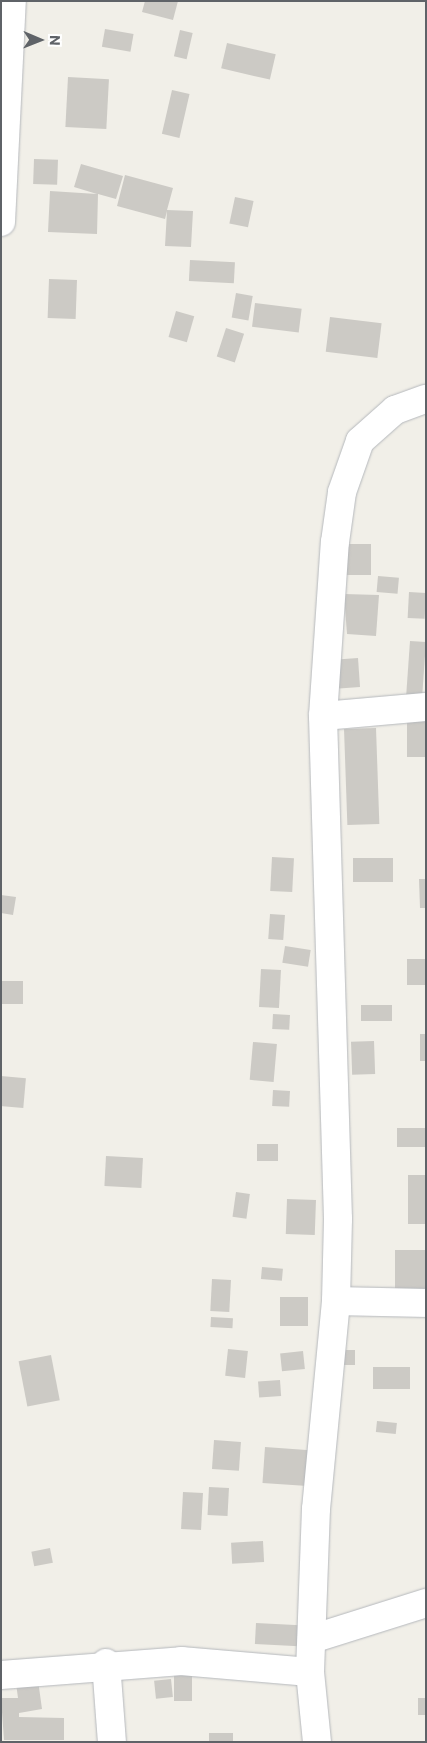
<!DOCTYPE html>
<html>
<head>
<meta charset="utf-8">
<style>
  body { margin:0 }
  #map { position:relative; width:427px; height:1743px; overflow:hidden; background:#f1efe8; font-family:Commissioner,sans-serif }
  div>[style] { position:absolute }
  .building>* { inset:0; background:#cccac5; transform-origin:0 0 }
  .roads { filter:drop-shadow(0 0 1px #b5b8bc) drop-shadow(0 0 1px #b5b8bc) }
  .minor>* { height:28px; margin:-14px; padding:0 14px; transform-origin:14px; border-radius:14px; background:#fff }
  span { translate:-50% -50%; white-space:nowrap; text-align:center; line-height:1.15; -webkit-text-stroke:4px #fff; paint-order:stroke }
  .frame { position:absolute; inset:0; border:2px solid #5f6368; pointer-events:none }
  .north { position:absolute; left:15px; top:15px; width:50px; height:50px; -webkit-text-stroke:4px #fff; paint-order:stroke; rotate:91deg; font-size:14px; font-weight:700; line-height:20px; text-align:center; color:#5f6368 }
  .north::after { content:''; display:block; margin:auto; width:18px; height:22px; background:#5f6368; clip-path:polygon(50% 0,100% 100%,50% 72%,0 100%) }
</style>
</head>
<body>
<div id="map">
  <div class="building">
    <i style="clip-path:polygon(145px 1px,178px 1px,173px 20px,142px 12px)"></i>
    <i style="left:105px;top:29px;width:29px;height:18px;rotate:10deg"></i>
    <i style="left:180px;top:30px;width:13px;height:27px;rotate:13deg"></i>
    <i style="left:227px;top:43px;width:50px;height:26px;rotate:13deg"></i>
    <i style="left:68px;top:77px;width:41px;height:50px;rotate:3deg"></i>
    <i style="left:172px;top:90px;width:18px;height:45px;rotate:13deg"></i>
    <i style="left:34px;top:159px;width:24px;height:25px;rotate:2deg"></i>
    <i style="clip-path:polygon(81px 164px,123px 176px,116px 199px,98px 194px,97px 234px,48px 232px,50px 191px,97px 194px,74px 187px)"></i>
    <i style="clip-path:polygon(125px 175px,173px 188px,167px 210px,193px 211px,191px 247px,165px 246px,167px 211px,165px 219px,117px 206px)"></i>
    <i style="left:235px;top:197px;width:19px;height:27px;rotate:12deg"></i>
    <i style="left:190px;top:260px;width:45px;height:21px;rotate:3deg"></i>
    <i style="left:49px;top:279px;width:28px;height:39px;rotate:2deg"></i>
    <i style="left:236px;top:293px;width:17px;height:25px;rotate:10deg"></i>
    <i style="left:255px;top:303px;width:47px;height:24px;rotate:7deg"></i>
    <i style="left:176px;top:311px;width:19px;height:27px;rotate:16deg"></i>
    <i style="left:330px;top:317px;width:52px;height:35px;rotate:7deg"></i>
    <i style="left:226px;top:328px;width:19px;height:30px;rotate:18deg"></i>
    <i style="left:344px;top:544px;width:27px;height:31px"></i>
    <i style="left:378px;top:576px;width:21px;height:16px;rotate:5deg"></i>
    <i style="left:409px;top:592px;width:17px;height:26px;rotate:3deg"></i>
    <i style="clip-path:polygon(344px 594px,379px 595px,376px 636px,347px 634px)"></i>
    <i style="left:410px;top:641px;width:16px;height:56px;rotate:4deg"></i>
    <i style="left:358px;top:658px;width:29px;height:21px;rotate:86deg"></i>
    <i style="left:407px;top:715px;width:19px;height:42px"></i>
    <i style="left:376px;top:728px;width:96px;height:32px;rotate:88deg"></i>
    <i style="left:272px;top:857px;width:22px;height:34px;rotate:3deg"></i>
    <i style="left:353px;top:858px;width:40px;height:24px"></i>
    <i style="clip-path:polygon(419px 879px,426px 879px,426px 908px,420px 908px)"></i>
    <i style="clip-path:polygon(1px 895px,16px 897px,13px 915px,1px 913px)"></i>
    <i style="left:270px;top:914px;width:15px;height:25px;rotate:4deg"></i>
    <i style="left:285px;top:946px;width:26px;height:17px;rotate:9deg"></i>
    <i style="left:426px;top:959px;width:26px;height:19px;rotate:90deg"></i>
    <i style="left:261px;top:969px;width:20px;height:38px;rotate:3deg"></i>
    <i style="left:1px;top:981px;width:22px;height:23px"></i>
    <i style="left:361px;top:1005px;width:31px;height:16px"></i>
    <i style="left:273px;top:1014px;width:17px;height:15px;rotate:3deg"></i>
    <i style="left:420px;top:1034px;width:6px;height:27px"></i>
    <i style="left:374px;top:1041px;width:33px;height:23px;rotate:88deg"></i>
    <i style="left:253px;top:1042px;width:24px;height:38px;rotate:5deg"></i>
    <i style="left:1px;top:1076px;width:25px;height:30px;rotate:5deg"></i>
    <i style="left:273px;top:1090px;width:17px;height:16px;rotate:3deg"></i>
    <i style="left:397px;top:1128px;width:29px;height:19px"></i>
    <i style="left:257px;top:1144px;width:21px;height:17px"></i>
    <i style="left:106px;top:1156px;width:37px;height:30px;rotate:3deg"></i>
    <i style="left:408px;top:1175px;width:18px;height:49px"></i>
    <i style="left:236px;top:1192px;width:14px;height:25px;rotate:8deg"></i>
    <i style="left:287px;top:1199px;width:29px;height:35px;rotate:2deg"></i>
    <i style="left:395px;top:1250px;width:31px;height:40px"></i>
    <i style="left:262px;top:1267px;width:21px;height:12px;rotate:5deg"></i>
    <i style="left:212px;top:1279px;width:19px;height:32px;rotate:3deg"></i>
    <i style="left:308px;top:1297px;width:29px;height:28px;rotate:90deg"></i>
    <i style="left:211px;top:1317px;width:22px;height:10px;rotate:3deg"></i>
    <i style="left:228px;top:1349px;width:20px;height:27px;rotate:6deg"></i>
    <i style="left:341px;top:1350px;width:14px;height:15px"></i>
    <i style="left:303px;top:1351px;width:18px;height:23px;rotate:84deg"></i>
    <i style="left:51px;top:1355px;width:46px;height:33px;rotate:79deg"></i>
    <i style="left:410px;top:1367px;width:22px;height:37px;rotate:90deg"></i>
    <i style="left:280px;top:1380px;width:16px;height:22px;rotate:86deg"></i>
    <i style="left:377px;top:1421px;width:20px;height:11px;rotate:6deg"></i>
    <i style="left:214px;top:1440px;width:27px;height:29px;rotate:4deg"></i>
    <i style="left:265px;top:1447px;width:45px;height:36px;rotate:4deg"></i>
    <i style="left:209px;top:1487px;width:20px;height:28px;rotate:3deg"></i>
    <i style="left:183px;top:1492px;width:20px;height:37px;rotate:3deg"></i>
    <i style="left:263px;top:1541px;width:21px;height:32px;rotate:87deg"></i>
    <i style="left:50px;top:1548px;width:15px;height:19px;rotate:79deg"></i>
    <i style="left:256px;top:1623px;width:44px;height:21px;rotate:3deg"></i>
    <i style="left:174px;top:1668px;width:18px;height:33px"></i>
    <i style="clip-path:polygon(37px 1673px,42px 1709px,19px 1713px,19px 1717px,64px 1718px,64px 1740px,4px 1740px,1px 1698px,18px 1698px,15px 1676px)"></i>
    <i style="left:171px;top:1679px;width:18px;height:17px;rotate:84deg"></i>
    <i style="left:418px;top:1698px;width:8px;height:17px"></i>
    <i style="left:209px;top:1733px;width:24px;height:9px"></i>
  </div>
  <div class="roads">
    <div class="minor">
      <i style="left:1px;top:222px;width:221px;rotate:-87.2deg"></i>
      <i style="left:323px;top:716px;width:103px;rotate:-5deg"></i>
      <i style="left:336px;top:1301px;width:90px;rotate:1.3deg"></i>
      <i style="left:312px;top:1639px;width:120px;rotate:-17.5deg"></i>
      <i style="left:106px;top:1663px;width:79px;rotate:85.7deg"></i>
      <i style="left:310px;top:1672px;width:163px;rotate:-87.9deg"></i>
      <i style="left:316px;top:1509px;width:209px;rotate:-84.5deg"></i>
      <i style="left:336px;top:1301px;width:82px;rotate:-88.6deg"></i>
      <i style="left:338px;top:1219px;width:503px;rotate:-91.71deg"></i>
      <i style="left:323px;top:716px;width:174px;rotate:-86.1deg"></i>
      <i style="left:335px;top:542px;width:50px;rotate:-82deg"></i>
      <i style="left:342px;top:492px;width:54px;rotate:-70.6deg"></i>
      <i style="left:360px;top:441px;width:47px;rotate:-41.5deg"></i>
      <i style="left:395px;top:410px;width:33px;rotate:-20deg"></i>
      <i style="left:1px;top:1675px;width:181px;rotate:-4.4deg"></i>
      <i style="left:181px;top:1661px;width:129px;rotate:4.9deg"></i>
      <i style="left:310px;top:1672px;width:70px;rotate:84.3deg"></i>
    </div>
  </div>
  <div class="frame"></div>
  <div class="north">N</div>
</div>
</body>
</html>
